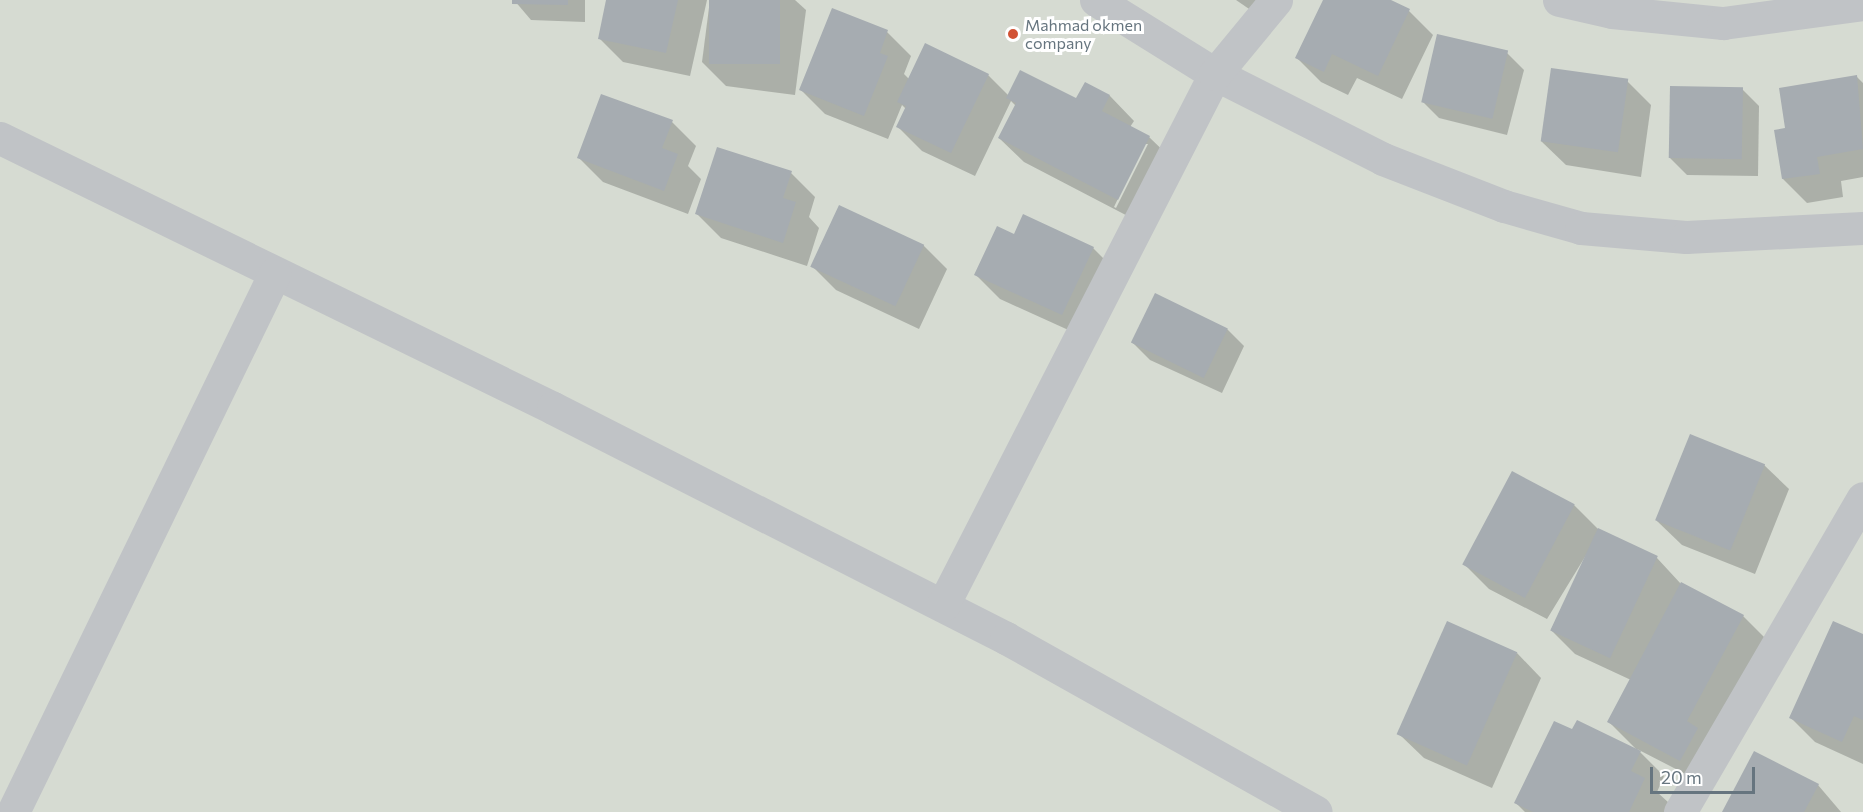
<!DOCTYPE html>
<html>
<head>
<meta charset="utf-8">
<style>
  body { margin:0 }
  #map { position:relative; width:1863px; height:812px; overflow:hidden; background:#f4f4f1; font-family:Commissioner,sans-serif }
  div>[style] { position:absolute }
  .green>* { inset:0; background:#d6dbd2; transform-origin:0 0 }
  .shadow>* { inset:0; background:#0003 }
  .building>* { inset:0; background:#a6acb1; transform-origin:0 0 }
  .minor>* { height:33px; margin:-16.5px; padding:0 16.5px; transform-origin:16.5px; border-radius:16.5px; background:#c0c3c6 }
  .dots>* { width:16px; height:16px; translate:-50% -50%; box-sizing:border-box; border:3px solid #fff; border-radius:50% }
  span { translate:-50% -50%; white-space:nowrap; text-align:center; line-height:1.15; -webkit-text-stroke:6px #fff; paint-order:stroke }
  .poi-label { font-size:16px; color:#66757f }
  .left { translate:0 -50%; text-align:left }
  .scale { position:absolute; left:1650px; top:767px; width:105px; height:27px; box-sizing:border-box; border:3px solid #66757f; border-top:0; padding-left:8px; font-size:18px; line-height:21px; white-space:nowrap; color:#66757f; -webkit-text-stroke:4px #fff; paint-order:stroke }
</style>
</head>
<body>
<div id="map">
  <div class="green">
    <i style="left:0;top:0;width:1863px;height:812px"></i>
  </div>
  <div class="shadow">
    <i style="clip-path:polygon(514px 0,585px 0,585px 22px,531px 20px)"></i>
    <i style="clip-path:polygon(607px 0,707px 0,690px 76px,623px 62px,599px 38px)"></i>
    <i style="clip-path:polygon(710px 0,795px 0,806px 10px,795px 95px,726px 86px,702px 62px)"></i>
    <i style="clip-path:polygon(1236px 0,1287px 0,1271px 24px)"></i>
    <i style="clip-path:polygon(1325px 0,1387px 0,1409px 11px,1433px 35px,1402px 99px,1357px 78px,1348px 95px,1321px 82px,1297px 58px)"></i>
    <i style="clip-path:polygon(evenodd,887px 32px,911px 56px,904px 74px,909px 79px,988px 75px,1009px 96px,1077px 100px,1085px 84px,1110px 96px,1134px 121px,1130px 127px,1149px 137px,1174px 161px,1143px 224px,1024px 162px,999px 138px,1016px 106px,1011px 101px,975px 176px,922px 151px,898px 127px,906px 109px,902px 105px,888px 139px,825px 114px,801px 90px,887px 32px,1144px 144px,1148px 144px,1116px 208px,1114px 207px,1144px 144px)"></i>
    <i style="clip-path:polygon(1507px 53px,1524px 70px,1507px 135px,1439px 118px,1422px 101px)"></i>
    <i style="clip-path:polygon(1857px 77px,1863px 83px,1863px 177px,1841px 181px,1843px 197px,1807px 203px,1783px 179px,1786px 129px)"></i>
    <i style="clip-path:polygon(1627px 81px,1651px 105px,1641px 177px,1566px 165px,1541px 141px)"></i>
    <i style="clip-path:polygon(1742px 89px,1759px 106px,1758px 176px,1687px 175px,1670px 158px)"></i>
    <i style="clip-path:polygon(672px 122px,696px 146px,688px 166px,701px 179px,688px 214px,603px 182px,579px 158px)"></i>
    <i style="clip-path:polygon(791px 173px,815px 197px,809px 217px,819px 228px,807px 266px,721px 238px,697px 214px)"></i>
    <i style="clip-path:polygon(1015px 236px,1093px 248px,1117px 272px,1086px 338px,1000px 299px,975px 274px)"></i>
    <i style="clip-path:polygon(923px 245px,947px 269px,919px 329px,836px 290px,812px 266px)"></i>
    <i style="clip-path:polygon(1227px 329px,1244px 346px,1222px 393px,1150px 360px,1133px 343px)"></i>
    <i style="clip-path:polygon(1764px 465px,1789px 489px,1755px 574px,1682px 545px,1657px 521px)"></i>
    <i style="clip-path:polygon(1574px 505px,1598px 529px,1657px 558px,1681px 584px,1743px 616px,1767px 640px,1705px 784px,1637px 749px,1664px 776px,1657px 792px,1669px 803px,1664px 812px,1525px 812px,1516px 803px,1573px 731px,1637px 750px,1609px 722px,1631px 680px,1575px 654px,1551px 630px,1591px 547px,1547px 619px,1489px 589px,1465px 565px)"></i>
    <i style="clip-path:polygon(1863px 636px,1863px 764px,1815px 742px,1791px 718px)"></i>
    <i style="clip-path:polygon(1517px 653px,1541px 678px,1492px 788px,1424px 758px,1399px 734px)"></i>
    <i style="clip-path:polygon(1818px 785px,1841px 812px,1724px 812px)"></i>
  </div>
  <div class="building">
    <i style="clip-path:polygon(512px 0,568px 0,568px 5px,512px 4px)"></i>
    <i style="clip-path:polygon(606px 0,678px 0,666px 53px,598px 39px)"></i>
    <i style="left:709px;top:0;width:71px;height:64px"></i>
    <i style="clip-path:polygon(1323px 0,1391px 0,1410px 9px,1378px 76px,1332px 54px,1324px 72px,1295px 58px)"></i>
    <i style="clip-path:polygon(832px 8px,888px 30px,880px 53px,888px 56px,864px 116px,799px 90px)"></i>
    <i style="left:1437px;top:34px;width:73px;height:70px;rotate:13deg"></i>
    <i style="clip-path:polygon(925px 43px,989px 74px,951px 153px,896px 127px,906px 106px,897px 102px)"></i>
    <i style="left:1551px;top:68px;width:78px;height:74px;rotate:8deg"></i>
    <i style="clip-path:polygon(1020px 70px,1076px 98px,1085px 82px,1110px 95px,1102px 111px,1150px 136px,1118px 200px,998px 138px,1016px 103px,1006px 98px)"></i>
    <i style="clip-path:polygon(1857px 75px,1863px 149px,1817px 157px,1820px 174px,1782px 179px,1774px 130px,1785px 128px,1779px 88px)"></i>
    <i style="left:1670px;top:86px;width:73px;height:72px;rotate:1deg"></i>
    <i style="clip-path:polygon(601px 94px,673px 120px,662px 148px,678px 154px,664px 191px,577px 158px)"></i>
    <i style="clip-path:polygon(717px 147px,792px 171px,783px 198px,796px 202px,783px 243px,695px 214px)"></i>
    <i style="left:839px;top:205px;width:94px;height:68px;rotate:25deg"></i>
    <i style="clip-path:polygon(1023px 214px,1094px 247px,1062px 315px,974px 275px,997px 226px,1014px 234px)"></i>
    <i style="left:1155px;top:293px;width:81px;height:55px;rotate:26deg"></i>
    <i style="left:1690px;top:434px;width:81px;height:93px;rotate:22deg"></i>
    <i style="left:1512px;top:471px;width:71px;height:106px;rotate:28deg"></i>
    <i style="left:1598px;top:528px;width:66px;height:113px;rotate:25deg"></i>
    <i style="clip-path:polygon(1681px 582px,1744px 615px,1687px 721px,1698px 728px,1680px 761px,1607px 722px)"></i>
    <i style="left:1447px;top:621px;width:77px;height:124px;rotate:24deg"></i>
    <i style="clip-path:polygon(1833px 621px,1863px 634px,1863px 720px,1854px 716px,1842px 742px,1789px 718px)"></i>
    <i style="clip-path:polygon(1577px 720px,1641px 751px,1631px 771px,1645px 778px,1629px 812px,1533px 812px,1514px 803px,1554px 721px,1572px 729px)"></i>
    <i style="clip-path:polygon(1754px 751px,1819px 784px,1804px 812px,1722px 812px)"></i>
  </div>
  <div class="minor">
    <i style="left:1096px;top:0;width:140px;rotate:31.9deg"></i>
    <i style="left:1215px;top:74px;width:188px;rotate:26.8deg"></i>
    <i style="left:1383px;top:159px;width:130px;rotate:21.2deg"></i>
    <i style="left:1504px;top:206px;width:80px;rotate:15.9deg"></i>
    <i style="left:1581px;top:228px;width:105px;rotate:4.9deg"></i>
    <i style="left:1686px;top:237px;width:177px;rotate:-2.9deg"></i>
    <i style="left:1559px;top:0;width:54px;rotate:12.8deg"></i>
    <i style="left:1612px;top:12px;width:112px;rotate:5.7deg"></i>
    <i style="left:1723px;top:23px;width:141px;rotate:-7.7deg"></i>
    <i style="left:0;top:138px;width:615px;rotate:26.02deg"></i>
    <i style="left:553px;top:408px;width:508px;rotate:26.92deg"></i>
    <i style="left:1006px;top:638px;width:355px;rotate:29.3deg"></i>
    <i style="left:943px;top:605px;width:597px;rotate:-62.88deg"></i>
    <i style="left:1215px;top:74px;width:96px;rotate:-50.5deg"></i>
    <i style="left:13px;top:812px;width:599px;rotate:-64.08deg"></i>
    <i style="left:1680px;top:812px;width:363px;rotate:-59.8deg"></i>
  </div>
  <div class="dots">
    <i style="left:1013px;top:34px;background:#d15234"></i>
  </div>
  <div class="poi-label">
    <span class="left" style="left:1025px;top:34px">Mahmad okmen<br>company</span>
  </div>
  <div class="scale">20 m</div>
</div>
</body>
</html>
